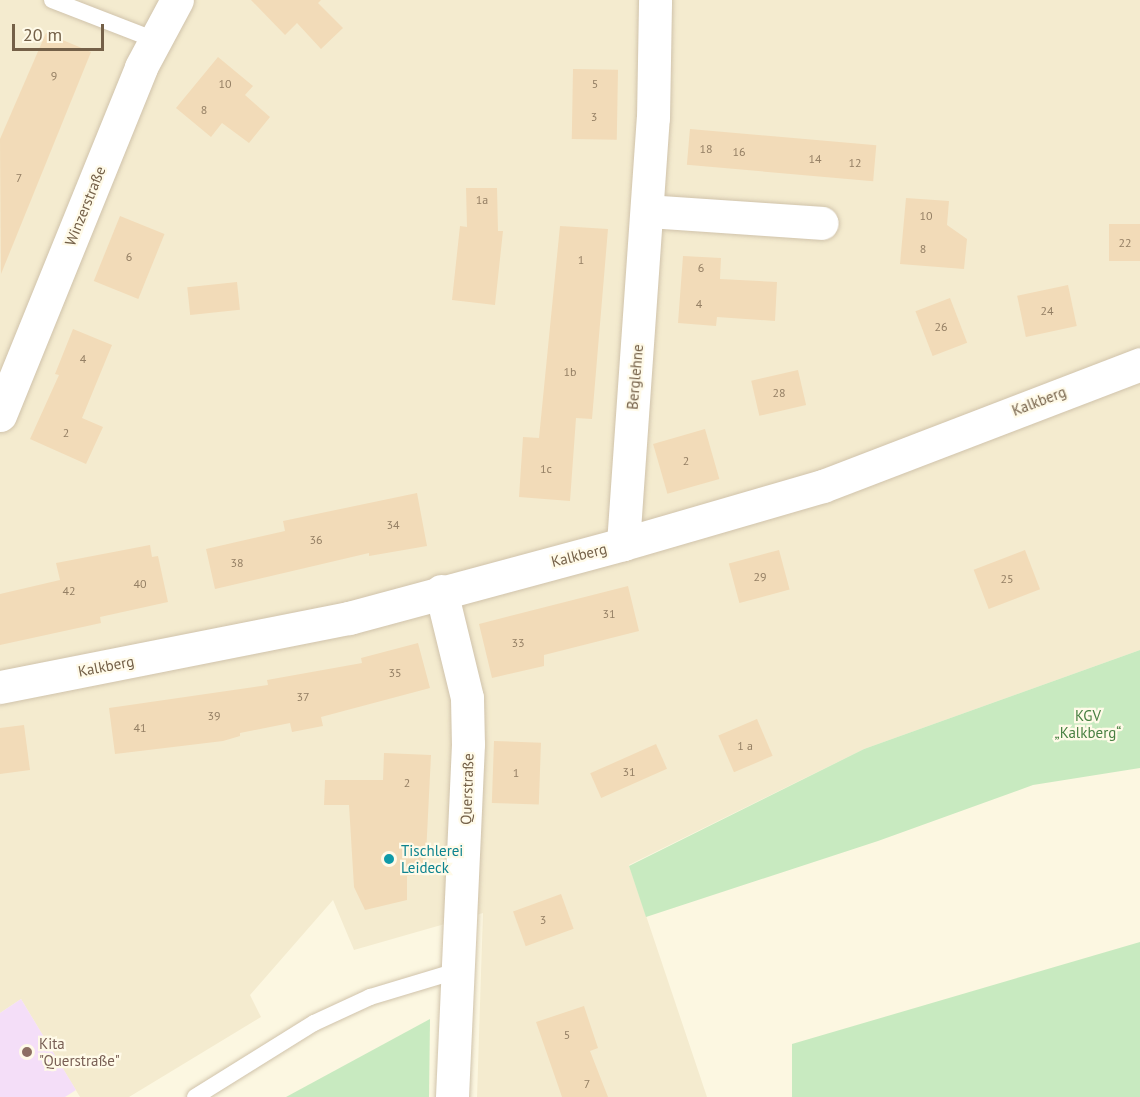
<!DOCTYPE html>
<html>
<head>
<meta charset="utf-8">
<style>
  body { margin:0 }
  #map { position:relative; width:1140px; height:1097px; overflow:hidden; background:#fcf7e1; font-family:"PT Sans",sans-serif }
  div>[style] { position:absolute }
  .residential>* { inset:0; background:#f4ebcf }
  .education>* { inset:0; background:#f4def8 }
  .green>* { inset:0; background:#c8eac0 }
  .building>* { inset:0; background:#f2dbb8; transform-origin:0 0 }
  .roads { filter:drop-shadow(0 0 2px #d0c3ab) drop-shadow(0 0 2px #d0c3ab) }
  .lane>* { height:16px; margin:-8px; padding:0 8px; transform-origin:8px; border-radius:8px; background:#fff }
  .street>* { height:33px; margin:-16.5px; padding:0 16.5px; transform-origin:16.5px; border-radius:16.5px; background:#fff }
  .dots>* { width:16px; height:16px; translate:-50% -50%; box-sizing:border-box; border:3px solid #fffae8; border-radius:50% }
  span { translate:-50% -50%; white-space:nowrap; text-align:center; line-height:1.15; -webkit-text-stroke:4.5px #fffae8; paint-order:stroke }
  .number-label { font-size:12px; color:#947f64 }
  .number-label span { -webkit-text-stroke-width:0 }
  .street-label { font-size:15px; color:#746048 }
  .park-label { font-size:15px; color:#488042 }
  .culture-label { font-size:15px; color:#0d838f }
  .left { translate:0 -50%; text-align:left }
  .education-label { font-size:15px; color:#785e54 }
  .scale { position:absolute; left:12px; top:24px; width:92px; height:27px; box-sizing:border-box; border:3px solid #746048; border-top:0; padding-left:8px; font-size:18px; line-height:21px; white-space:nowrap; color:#746048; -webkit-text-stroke:4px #fffae8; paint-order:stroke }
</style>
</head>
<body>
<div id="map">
  <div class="residential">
    <i style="clip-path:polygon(0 0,1140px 0,1140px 650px,864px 749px,629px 865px,707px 1097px,477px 1097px,483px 913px,354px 950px,333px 900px,250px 995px,261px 1017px,129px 1097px,80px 1097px,21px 999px,0 1013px)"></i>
  </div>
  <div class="education">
    <i style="clip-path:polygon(21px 999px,76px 1090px,65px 1097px,0 1097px,0 1013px)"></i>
  </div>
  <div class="green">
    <i style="clip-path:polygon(1140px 650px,1140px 768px,1033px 785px,878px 841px,646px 917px,629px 866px,864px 749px)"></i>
    <i style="clip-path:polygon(1140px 942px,1140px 1097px,792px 1097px,792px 1044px)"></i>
    <i style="clip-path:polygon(430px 1019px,429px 1097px,286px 1097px)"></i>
  </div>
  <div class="building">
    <i style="clip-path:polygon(251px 0,321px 0,318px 3px,343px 28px,321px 49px,297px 23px,285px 35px)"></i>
    <i style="clip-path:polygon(46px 33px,91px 52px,1px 274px,0 139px)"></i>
    <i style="clip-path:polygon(218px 57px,253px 86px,245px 95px,270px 117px,249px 143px,222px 123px,211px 137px,176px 108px)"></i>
    <i style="left:573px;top:69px;width:45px;height:70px;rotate:1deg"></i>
    <i style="left:690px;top:129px;width:187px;height:36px;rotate:5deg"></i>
    <i style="clip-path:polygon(466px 188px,497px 188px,498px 231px,503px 231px,495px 305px,452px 300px,460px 226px,467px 227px)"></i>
    <i style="clip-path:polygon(906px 198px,949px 201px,947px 225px,967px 239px,964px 269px,900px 264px)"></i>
    <i style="left:120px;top:216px;width:48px;height:70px;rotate:22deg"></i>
    <i style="left:1140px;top:224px;width:37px;height:31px;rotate:90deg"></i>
    <i style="clip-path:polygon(560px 226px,608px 229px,592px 419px,576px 418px,570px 501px,519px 497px,523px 437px,539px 438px)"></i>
    <i style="clip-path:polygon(683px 256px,721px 258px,720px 279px,777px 282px,775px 321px,717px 317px,716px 326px,678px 323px)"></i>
    <i style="left:237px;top:282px;width:28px;height:50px;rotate:84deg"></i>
    <i style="left:1068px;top:285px;width:42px;height:52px;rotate:78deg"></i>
    <i style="left:950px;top:298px;width:48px;height:37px;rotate:69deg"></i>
    <i style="clip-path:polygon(73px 329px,112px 345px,82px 418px,103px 427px,86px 464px,30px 439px,59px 375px,55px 374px)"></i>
    <i style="left:798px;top:370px;width:36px;height:48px;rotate:77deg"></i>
    <i style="left:705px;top:429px;width:52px;height:54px;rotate:74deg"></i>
    <i style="clip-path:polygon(417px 493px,427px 546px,369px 556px,369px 553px,215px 589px,206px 549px,285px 531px,283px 521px)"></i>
    <i style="clip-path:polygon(150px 545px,152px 557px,158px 556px,168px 602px,100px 617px,101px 623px,0 645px,0 594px,60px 580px,56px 563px)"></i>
    <i style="left:779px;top:550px;width:41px;height:52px;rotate:75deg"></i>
    <i style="left:1025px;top:550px;width:42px;height:55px;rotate:69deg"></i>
    <i style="clip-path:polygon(628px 586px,639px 631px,544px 655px,544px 666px,492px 678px,479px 624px)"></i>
    <i style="clip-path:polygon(418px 643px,430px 688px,321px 717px,323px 726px,292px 732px,290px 723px,240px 733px,240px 736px,223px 741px,115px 754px,109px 708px,268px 685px,267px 680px,362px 663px,361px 658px)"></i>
    <i style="left:757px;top:719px;width:40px;height:42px;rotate:67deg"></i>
    <i style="clip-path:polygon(24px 725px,30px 770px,0 774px,0 728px)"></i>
    <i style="left:494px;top:741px;width:47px;height:62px;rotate:2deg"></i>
    <i style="left:656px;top:744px;width:27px;height:72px;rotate:66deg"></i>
    <i style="clip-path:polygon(384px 753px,431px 755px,425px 875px,407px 876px,407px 900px,365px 910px,354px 887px,349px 805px,324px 805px,325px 780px,383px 780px)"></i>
    <i style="left:561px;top:894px;width:37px;height:51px;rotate:70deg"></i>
    <i style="clip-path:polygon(584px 1006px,598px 1048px,590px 1051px,608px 1097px,562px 1097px,536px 1022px)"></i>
  </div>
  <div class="roads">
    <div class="lane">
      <i style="left:52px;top:0;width:110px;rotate:21.2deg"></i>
      <i style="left:195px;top:1097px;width:140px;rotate:-31.9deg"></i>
      <i style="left:314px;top:1023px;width:62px;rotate:-24.9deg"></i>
      <i style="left:370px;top:997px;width:94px;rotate:-16.7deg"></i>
    </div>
    <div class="street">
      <i style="left:647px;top:211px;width:175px;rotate:3.9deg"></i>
      <i style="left:0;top:415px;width:375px;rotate:-67.9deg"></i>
      <i style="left:141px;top:67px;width:76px;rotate:-61.8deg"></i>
      <i style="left:623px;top:544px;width:427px;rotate:-86deg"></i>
      <i style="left:653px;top:118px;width:118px;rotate:-89deg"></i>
      <i style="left:441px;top:591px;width:110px;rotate:76.3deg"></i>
      <i style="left:467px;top:698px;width:46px;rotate:88.8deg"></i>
      <i style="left:468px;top:744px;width:353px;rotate:92.6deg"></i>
      <i style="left:0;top:687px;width:356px;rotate:-11.2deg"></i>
      <i style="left:349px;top:618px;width:284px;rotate:-15.1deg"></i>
      <i style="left:623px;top:544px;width:208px;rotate:-16.2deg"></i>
      <i style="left:823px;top:486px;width:340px;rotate:-21deg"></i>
    </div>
  </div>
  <div class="dots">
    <i style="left:389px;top:859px;background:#0f9aa8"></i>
    <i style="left:27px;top:1052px;background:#8d6e63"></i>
  </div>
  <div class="number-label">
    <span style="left:54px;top:76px">9</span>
    <span style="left:225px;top:84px">10</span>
    <span style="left:595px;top:84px">5</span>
    <span style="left:204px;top:110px">8</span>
    <span style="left:594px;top:117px">3</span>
    <span style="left:706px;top:149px">18</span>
    <span style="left:739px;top:152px">16</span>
    <span style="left:815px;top:159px">14</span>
    <span style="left:855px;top:163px">12</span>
    <span style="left:19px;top:178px">7</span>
    <span style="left:482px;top:200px">1a</span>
    <span style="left:926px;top:216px">10</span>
    <span style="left:1125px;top:243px">22</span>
    <span style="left:923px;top:249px">8</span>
    <span style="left:129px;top:257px">6</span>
    <span style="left:581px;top:260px">1</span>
    <span style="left:701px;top:268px">6</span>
    <span style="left:699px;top:304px">4</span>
    <span style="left:1047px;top:311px">24</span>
    <span style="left:941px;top:327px">26</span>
    <span style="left:83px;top:359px">4</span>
    <span style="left:570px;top:372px">1b</span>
    <span style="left:779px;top:393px">28</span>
    <span style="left:66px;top:433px">2</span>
    <span style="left:686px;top:461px">2</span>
    <span style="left:546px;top:469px">1c</span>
    <span style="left:393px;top:525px">34</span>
    <span style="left:316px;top:540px">36</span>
    <span style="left:237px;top:563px">38</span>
    <span style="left:760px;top:577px">29</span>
    <span style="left:1007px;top:579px">25</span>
    <span style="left:140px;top:584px">40</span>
    <span style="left:69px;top:591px">42</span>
    <span style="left:609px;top:614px">31</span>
    <span style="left:518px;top:643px">33</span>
    <span style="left:395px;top:673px">35</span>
    <span style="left:303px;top:697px">37</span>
    <span style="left:214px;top:716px">39</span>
    <span style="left:140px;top:728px">41</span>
    <span style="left:745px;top:746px">1 a</span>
    <span style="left:629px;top:772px">31</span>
    <span style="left:516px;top:773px">1</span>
    <span style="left:407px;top:783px">2</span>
    <span style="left:543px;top:920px">3</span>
    <span style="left:567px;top:1035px">5</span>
    <span style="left:587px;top:1084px">7</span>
  </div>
  <div class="street-label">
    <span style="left:85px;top:206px;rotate:-68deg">Winzerstraße</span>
    <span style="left:635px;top:377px;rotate:-85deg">Berglehne</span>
    <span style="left:1039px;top:401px;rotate:-21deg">Kalkberg</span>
    <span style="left:579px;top:555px;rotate:-14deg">Kalkberg</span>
    <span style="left:106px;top:666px;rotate:-11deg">Kalkberg</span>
    <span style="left:467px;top:789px;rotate:-88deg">Querstraße</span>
  </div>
  <div class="park-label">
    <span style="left:1088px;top:724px">KGV<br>„Kalkberg“</span>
  </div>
  <div class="culture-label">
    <span class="left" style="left:401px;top:859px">Tischlerei<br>Leideck</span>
  </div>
  <div class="education-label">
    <span class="left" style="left:39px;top:1052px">Kita<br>"Querstraße"</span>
  </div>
  <div class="scale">20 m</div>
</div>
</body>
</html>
